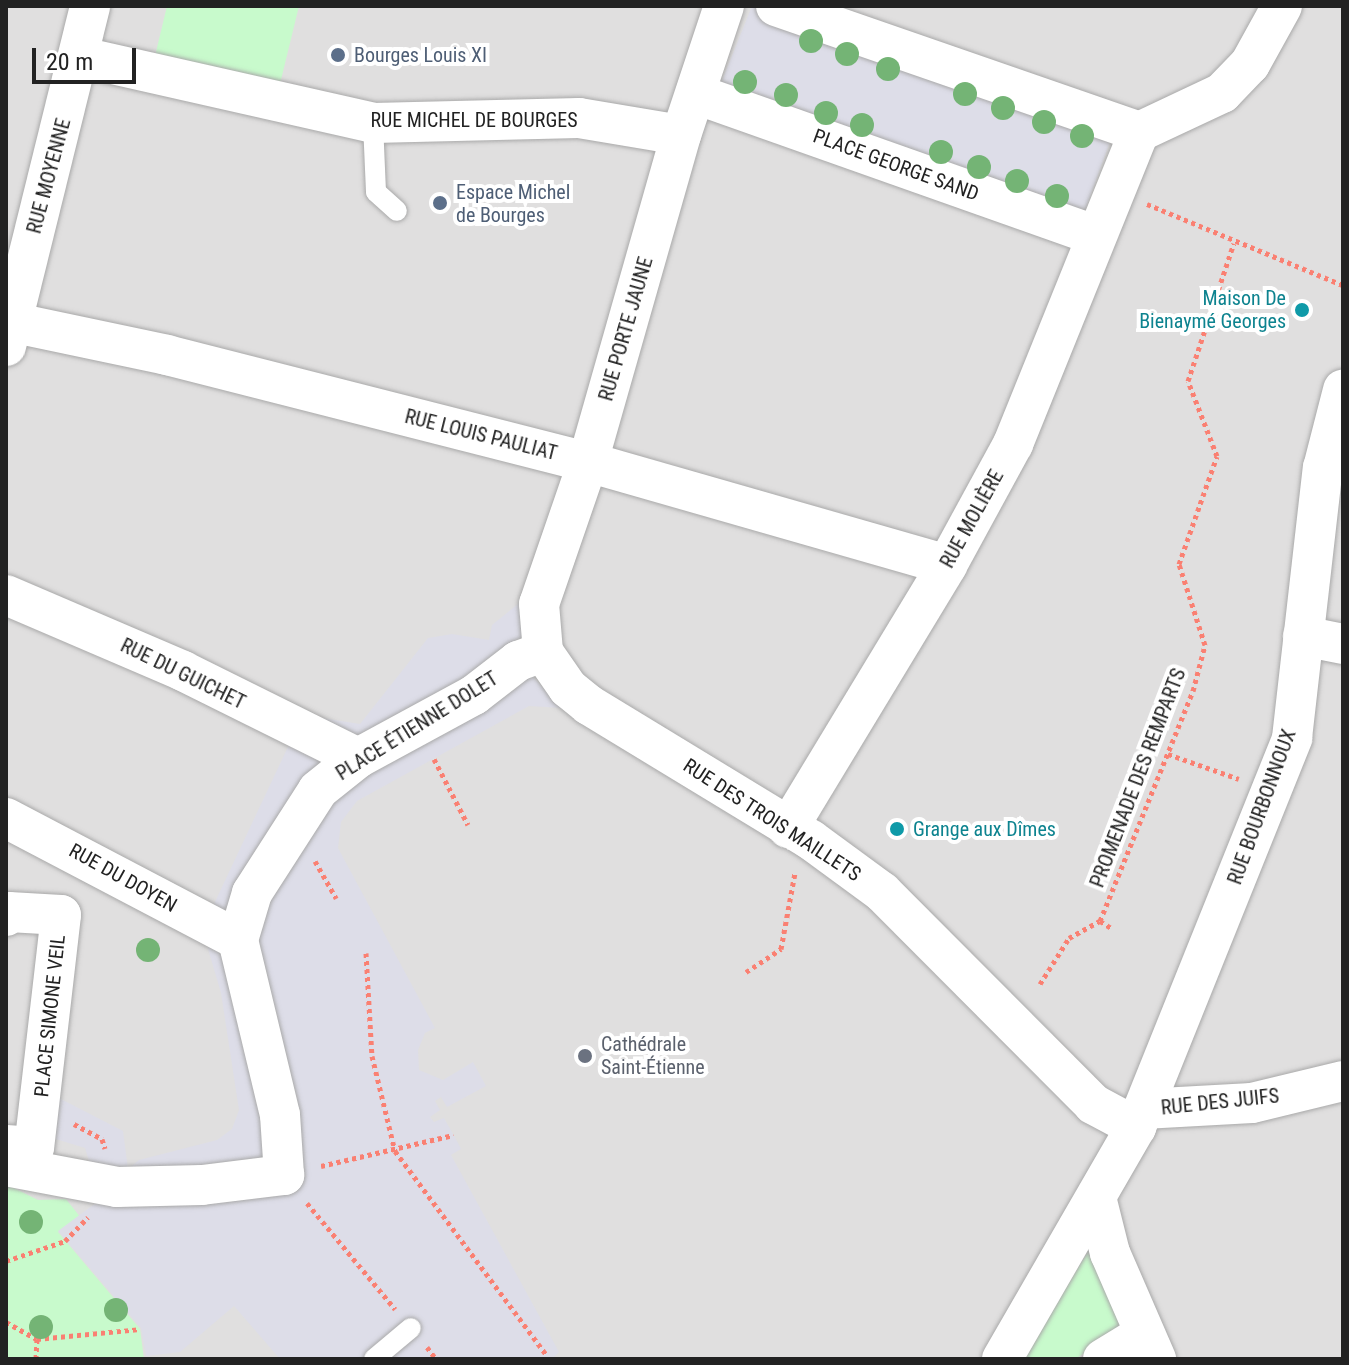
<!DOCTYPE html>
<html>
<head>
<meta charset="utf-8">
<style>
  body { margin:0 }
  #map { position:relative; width:1349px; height:1365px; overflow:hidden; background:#f2efe9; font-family:"Roboto Condensed",sans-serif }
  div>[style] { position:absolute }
  .residential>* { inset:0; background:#e0dfdf; transform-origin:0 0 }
  .park>* { inset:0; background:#c8facc }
  .plaza>* { inset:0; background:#dddde8 }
  .path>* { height:5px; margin-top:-2.5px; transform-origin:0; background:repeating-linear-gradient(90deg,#fa8072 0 4px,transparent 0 8px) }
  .roads { filter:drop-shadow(0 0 2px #a9a9a9) drop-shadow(0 0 2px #a9a9a9) }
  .lane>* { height:20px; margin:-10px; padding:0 10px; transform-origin:10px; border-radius:10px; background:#fff }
  .street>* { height:40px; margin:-20px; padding:0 20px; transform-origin:20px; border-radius:20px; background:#fff }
  .trees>* { width:24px; height:24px; margin:-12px; border-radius:50%; background:#74b475 }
  .dots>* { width:22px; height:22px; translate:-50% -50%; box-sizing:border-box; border:4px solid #fff; border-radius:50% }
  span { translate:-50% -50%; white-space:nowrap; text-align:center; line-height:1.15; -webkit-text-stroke:8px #fff; paint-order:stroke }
  .service-label { font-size:20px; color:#4e5e75 }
  .left { translate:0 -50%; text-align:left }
  .street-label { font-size:20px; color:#222 }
  .culture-label { font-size:20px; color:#0d838f }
  .right { translate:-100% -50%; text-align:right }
  .worship-label { font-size:20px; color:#5b616d }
  .frame { position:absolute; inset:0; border:8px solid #222; pointer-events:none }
  .scale { position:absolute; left:32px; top:48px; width:104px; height:36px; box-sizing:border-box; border:4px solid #222; border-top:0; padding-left:10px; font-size:24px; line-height:28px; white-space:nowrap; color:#222; -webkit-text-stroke:6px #fff; paint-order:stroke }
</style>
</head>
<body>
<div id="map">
  <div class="residential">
    <i style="left:6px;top:6px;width:1337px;height:1353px"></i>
  </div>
  <div class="park">
    <i style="clip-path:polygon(167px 6px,299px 6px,279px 88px,155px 56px)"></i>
    <i style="clip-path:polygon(6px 1184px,38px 1200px,66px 1199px,81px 1218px,58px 1232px,140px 1329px,144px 1359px,6px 1359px)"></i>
    <i style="clip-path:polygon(1094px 1242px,1129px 1326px,1075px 1359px,1022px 1359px)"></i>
  </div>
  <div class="plaza">
    <i style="clip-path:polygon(752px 6px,800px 6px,1119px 117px,1075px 238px,711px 108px)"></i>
    <i style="clip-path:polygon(528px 596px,518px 661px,562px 708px,529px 706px,357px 801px,341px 822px,338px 848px,435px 1028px,425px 1033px,418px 1050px,419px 1070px,443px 1080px,473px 1062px,486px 1086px,447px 1107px,441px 1097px,435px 1101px,440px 1110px,430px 1117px,434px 1122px,444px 1118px,458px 1143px,461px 1149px,451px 1155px,559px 1352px,552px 1359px,280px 1359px,234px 1306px,180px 1352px,146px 1356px,141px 1328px,58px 1231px,116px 1188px,95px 1181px,85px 1148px,36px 1133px,57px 1097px,123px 1131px,128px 1169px,139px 1160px,217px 1140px,232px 1129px,239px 1110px,221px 993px,208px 949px,214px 904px,303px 715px,360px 724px,428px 638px,452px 634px,489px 640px,492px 625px)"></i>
  </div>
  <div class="path">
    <i style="left:1147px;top:204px;width:212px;rotate:22.5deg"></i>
    <i style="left:1168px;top:754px;width:75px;rotate:19.4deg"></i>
    <i style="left:434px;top:759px;width:74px;rotate:62.7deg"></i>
    <i style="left:315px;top:861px;width:43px;rotate:60.4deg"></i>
    <i style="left:1100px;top:921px;width:13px;rotate:32deg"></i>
    <i style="left:366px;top:953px;width:103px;rotate:86.7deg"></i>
    <i style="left:372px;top:1056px;width:98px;rotate:76.4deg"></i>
    <i style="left:395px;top:1151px;width:255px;rotate:53.4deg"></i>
    <i style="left:746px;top:972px;width:42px;rotate:-33.3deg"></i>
    <i style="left:781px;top:949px;width:77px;rotate:-79.6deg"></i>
    <i style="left:1040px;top:984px;width:54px;rotate:-57.8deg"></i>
    <i style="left:1069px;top:938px;width:35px;rotate:-29deg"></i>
    <i style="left:1100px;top:921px;width:248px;rotate:-68deg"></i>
    <i style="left:1193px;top:691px;width:48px;rotate:-75.4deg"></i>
    <i style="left:1205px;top:645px;width:85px;rotate:-107.8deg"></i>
    <i style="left:1179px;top:564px;width:114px;rotate:-70.6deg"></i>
    <i style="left:1217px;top:456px;width:80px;rotate:-111.1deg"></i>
    <i style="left:1188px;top:381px;width:145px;rotate:-71.6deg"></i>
    <i style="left:74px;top:1124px;width:32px;rotate:28deg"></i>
    <i style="left:102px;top:1139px;width:10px;rotate:73deg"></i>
    <i style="left:321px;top:1166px;width:136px;rotate:-13.2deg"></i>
    <i style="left:307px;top:1203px;width:138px;rotate:50.3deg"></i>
    <i style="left:6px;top:1261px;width:62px;rotate:-18.7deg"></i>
    <i style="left:65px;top:1241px;width:33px;rotate:-46deg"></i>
    <i style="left:6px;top:1322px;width:35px;rotate:29deg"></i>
    <i style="left:37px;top:1339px;width:20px;rotate:93deg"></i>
    <i style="left:37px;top:1339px;width:103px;rotate:-5.5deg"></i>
    <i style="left:427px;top:1347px;width:15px;rotate:53deg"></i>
  </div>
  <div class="roads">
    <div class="lane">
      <i style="left:373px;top:123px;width:69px;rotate:87.5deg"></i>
      <i style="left:376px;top:192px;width:28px;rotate:42deg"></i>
      <i style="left:374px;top:1359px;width:48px;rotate:-40deg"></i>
    </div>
    <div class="street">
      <i style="left:724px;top:6px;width:136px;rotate:108.4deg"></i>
      <i style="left:681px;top:135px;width:340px;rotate:105.9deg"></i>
      <i style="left:588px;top:462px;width:150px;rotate:109deg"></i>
      <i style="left:539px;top:604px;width:48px;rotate:85.2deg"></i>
      <i style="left:543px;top:652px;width:44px;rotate:55.2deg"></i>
      <i style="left:568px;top:688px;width:27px;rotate:39deg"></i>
      <i style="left:589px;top:705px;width:260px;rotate:31.3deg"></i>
      <i style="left:811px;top:840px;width:88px;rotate:36.2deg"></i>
      <i style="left:882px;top:892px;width:299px;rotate:45.1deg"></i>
      <i style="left:1093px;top:1104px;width:49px;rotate:28.1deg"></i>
      <i style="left:776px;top:6px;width:384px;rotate:19.1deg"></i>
      <i style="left:81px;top:57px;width:299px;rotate:12.7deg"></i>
      <i style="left:373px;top:123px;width:206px;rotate:-1.4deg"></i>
      <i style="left:579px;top:118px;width:103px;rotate:9.5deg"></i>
      <i style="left:696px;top:94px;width:424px;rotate:19.5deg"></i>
      <i style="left:6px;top:321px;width:165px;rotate:11.9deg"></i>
      <i style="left:167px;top:355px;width:434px;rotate:14.3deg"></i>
      <i style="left:588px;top:462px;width:373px;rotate:16deg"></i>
      <i style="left:6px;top:346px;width:350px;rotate:-76.1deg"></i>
      <i style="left:6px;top:595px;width:193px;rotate:23.2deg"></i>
      <i style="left:183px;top:671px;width:195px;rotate:26.4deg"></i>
      <i style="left:1303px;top:636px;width:41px;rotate:11.3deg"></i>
      <i style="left:6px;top:818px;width:262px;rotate:27.7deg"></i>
      <i style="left:788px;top:828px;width:307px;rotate:-58.8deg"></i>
      <i style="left:947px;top:565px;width:138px;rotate:-61.4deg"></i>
      <i style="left:1013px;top:444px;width:336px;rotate:-68deg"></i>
      <i style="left:1139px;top:132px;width:92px;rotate:-25.2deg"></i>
      <i style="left:1222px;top:93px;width:40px;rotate:-46deg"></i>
      <i style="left:1250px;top:64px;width:66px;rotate:-61.1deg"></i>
      <i style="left:6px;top:916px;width:5px;rotate:-53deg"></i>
      <i style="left:9px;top:912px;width:52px;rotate:3.3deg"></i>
      <i style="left:61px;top:915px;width:234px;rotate:96.6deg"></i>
      <i style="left:34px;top:1147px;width:28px;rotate:-176deg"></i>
      <i style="left:1143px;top:1109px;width:109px;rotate:-3.2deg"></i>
      <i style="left:1252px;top:1103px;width:94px;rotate:-13.6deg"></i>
      <i style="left:6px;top:1166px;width:113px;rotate:10.7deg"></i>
      <i style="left:117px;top:1187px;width:85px;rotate:-1.3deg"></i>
      <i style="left:202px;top:1185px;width:83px;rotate:-7deg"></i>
      <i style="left:284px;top:1175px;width:60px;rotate:-93.8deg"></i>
      <i style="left:280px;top:1115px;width:180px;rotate:-103.5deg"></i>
      <i style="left:238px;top:940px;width:49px;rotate:-73.4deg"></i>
      <i style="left:252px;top:893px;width:122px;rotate:-57.3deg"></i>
      <i style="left:318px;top:790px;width:51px;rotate:-38.7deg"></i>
      <i style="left:358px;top:758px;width:132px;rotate:-28.5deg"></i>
      <i style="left:474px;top:695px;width:56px;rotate:-37.7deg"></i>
      <i style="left:518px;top:661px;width:27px;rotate:-20deg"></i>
      <i style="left:1097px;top:1201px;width:54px;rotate:76deg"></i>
      <i style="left:1110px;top:1253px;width:116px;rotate:66.5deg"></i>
      <i style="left:1002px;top:1359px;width:268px;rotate:-60deg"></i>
      <i style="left:1136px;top:1127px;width:419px;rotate:-68.1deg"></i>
      <i style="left:1292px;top:738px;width:272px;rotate:-83.5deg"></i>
      <i style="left:1323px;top:468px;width:81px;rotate:-75.6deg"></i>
      <i style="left:1103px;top:1359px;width:48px;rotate:-31.4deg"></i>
    </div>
  </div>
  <div class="trees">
    <i style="left:811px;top:41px"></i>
    <i style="left:847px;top:54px"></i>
    <i style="left:888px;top:69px"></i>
    <i style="left:745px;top:82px"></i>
    <i style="left:965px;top:94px"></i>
    <i style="left:786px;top:95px"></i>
    <i style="left:1003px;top:108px"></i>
    <i style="left:826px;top:113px"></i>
    <i style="left:1044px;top:122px"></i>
    <i style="left:862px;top:125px"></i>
    <i style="left:1082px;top:136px"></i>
    <i style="left:941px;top:152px"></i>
    <i style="left:979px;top:167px"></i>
    <i style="left:1017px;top:181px"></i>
    <i style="left:1057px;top:196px"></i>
    <i style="left:148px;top:950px"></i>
    <i style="left:31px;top:1222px"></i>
    <i style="left:116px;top:1310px"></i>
    <i style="left:41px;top:1327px"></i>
  </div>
  <div class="dots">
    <i style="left:338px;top:55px;background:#5c6f8a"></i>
    <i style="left:440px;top:203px;background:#5c6f8a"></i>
    <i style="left:1302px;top:310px;background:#0f9aa8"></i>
    <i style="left:897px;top:829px;background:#0f9aa8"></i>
    <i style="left:585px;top:1056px;background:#6b7280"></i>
  </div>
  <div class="service-label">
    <span class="left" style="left:354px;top:55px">Bourges Louis XI</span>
    <span class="left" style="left:456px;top:204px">Espace Michel<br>de Bourges</span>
  </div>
  <div class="street-label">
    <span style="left:474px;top:120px">RUE MICHEL DE BOURGES</span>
    <span style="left:896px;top:165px;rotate:20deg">PLACE GEORGE SAND</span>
    <span style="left:49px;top:176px;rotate:-75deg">RUE MOYENNE</span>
    <span style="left:626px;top:329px;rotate:-74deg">RUE PORTE JAUNE</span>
    <span style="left:481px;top:435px;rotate:14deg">RUE LOUIS PAULIAT</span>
    <span style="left:972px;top:519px;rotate:-61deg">RUE MOLIÈRE</span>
    <span style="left:183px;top:674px;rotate:26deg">RUE DU GUICHET</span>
    <span style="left:417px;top:726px;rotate:-32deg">PLACE ÉTIENNE DOLET</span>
    <span style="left:1138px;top:778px;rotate:-69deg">PROMENADE DES REMPARTS</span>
    <span style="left:1262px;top:807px;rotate:-70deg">RUE BOURBONNOUX</span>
    <span style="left:772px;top:820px;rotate:33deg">RUE DES TROIS MAILLETS</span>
    <span style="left:123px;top:878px;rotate:29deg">RUE DU DOYEN</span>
    <span style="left:50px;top:1016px;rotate:-84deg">PLACE SIMONE VEIL</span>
    <span style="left:1220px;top:1102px;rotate:-6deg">RUE DES JUIFS</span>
  </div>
  <div class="culture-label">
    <span class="right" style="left:1286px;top:310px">Maison De<br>Bienaymé Georges</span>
    <span class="left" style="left:913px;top:829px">Grange aux Dîmes</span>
  </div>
  <div class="worship-label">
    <span class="left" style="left:601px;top:1056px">Cathédrale<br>Saint-Étienne</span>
  </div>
  <div class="frame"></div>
  <div class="scale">20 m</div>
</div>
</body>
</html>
